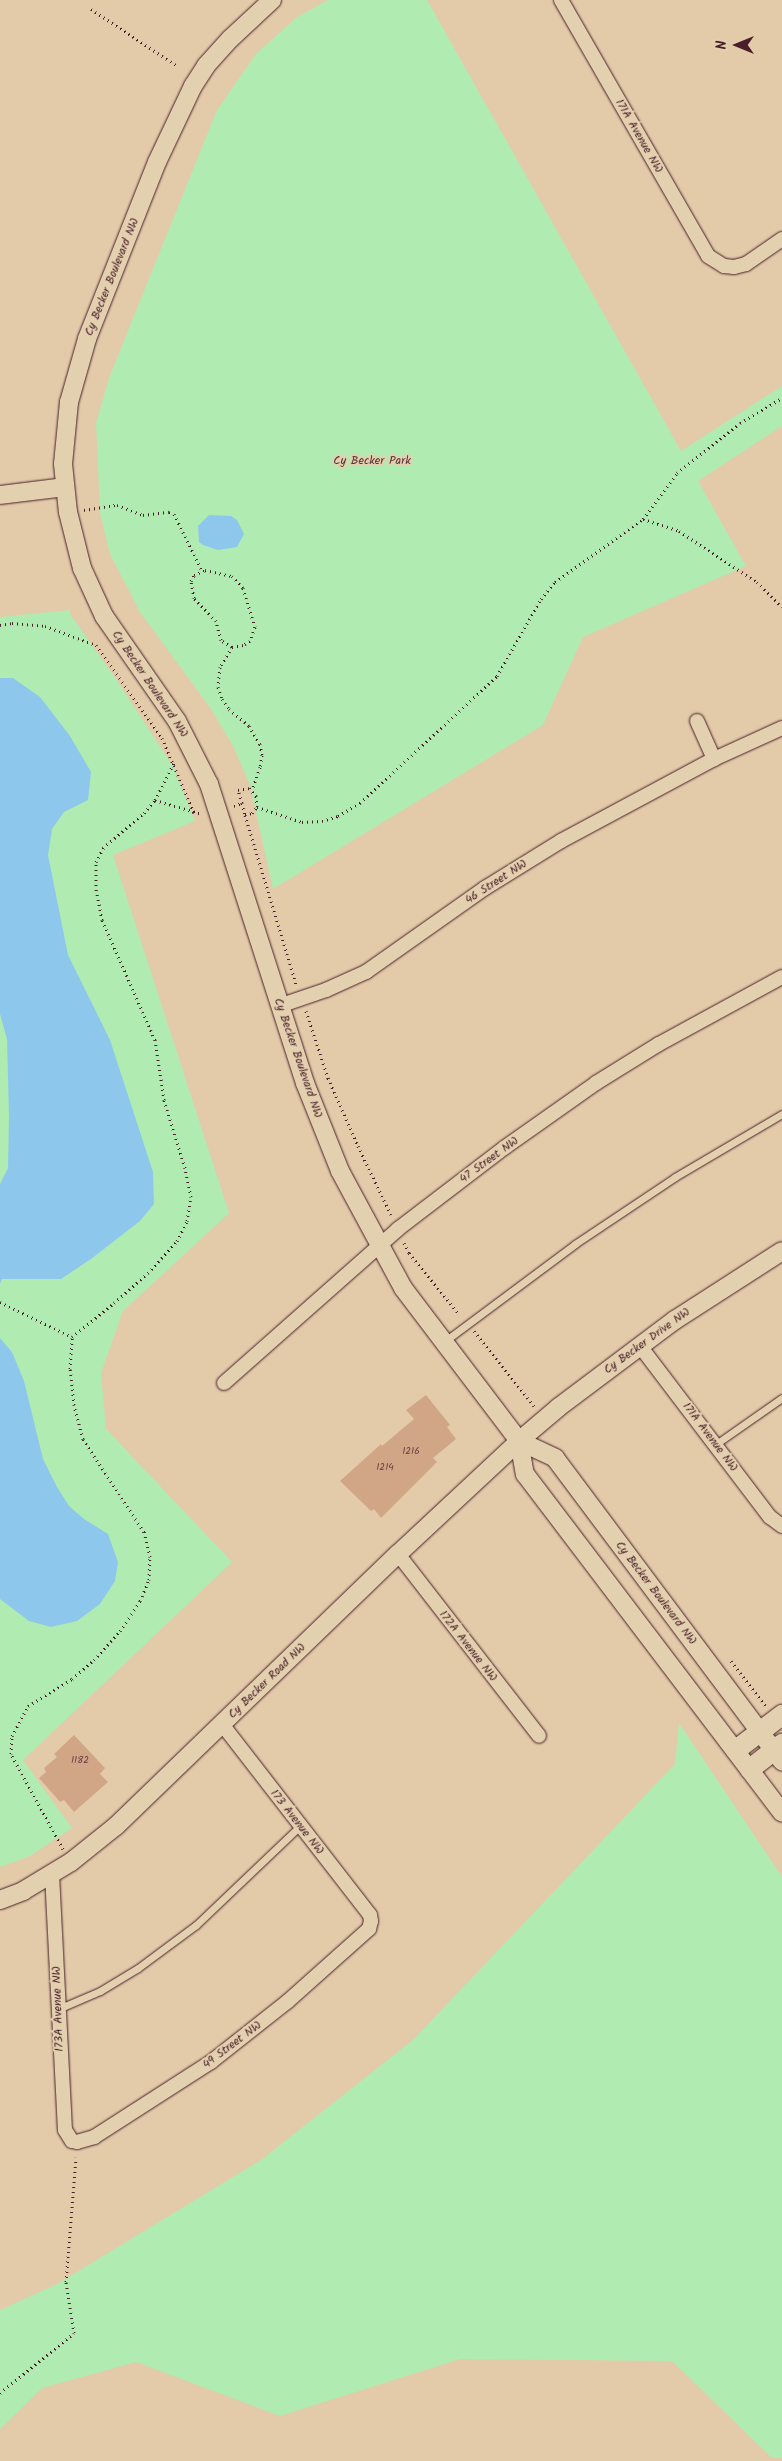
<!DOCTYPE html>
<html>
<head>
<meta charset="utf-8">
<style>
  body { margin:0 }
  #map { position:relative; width:782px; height:2461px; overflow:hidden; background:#e3cba9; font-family:Kalam,sans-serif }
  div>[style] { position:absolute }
  .green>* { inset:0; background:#b0ebb1 }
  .water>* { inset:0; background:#8dc8ec }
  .building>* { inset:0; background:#d1a687 }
  .path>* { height:3px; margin-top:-1.5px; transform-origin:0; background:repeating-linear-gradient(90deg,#4a1f2b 0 1px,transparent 0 5px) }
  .roads { filter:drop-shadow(0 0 1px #4a1f2b) drop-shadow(0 0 1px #4a1f2b) }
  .service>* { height:7px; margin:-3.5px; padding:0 3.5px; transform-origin:3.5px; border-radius:3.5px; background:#e3d0ae }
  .minor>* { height:14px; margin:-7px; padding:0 7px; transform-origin:7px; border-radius:7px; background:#e3d0ae }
  .tertiary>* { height:18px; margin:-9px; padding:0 9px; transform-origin:9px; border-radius:9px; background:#e3d0ae }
  .secondary>* { height:20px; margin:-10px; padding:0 10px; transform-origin:10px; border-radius:10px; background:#e3d0ae }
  span { translate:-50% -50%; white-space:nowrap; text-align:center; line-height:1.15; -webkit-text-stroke:4px #e3d0ae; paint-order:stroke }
  .number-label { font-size:10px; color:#6c4142 }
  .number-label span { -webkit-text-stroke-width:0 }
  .street-label { font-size:12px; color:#4a1f2b }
  .park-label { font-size:12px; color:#543338 }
  .north { position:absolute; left:712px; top:20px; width:50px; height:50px; -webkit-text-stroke:4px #e3d0ae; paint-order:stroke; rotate:270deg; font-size:14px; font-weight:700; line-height:20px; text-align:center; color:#4a1f2b }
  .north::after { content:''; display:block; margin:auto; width:18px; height:22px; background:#4a1f2b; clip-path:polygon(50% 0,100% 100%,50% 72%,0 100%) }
</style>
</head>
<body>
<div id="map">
  <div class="green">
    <i style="clip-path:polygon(328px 0,427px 0,681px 451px,782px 386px,782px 426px,698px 481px,746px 566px,583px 637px,543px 725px,273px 889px,250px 785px,233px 746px,211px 709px,140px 612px,110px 554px,100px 513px,96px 423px,109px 378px,217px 110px,256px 54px,297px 17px)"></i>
    <i style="clip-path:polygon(70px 610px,70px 614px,116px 679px,174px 768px,195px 821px,113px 855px,229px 1213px,123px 1311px,101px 1373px,106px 1429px,232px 1562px,23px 1760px,72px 1828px,30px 1856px,0 1867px,0 617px)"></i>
    <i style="clip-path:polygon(679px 1723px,782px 1877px,782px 2458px,772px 2458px,672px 2361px,460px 2359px,280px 2416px,136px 2362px,42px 2388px,0 2429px,0 2310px,57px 2284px,261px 2160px,413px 2040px,675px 1764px)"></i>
  </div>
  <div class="water">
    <i style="clip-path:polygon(209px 515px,231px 516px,237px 520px,244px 534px,237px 547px,218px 550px,203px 545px,199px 542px,198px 526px)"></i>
    <i style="clip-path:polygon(0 678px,13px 678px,40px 697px,70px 736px,91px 772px,88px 800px,64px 812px,52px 829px,48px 855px,68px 955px,110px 1040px,153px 1172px,154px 1204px,140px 1221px,91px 1259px,61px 1279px,2px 1279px,0 1284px,0 1184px,8px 1168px,9px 1117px,7px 1039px,0 1014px)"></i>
    <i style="clip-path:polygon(0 1338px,12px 1352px,24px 1381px,43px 1459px,57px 1487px,69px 1506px,84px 1519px,108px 1534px,118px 1562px,115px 1581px,100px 1604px,77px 1621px,51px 1627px,29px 1621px,0 1599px)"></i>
  </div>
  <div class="building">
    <i style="clip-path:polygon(426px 1395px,450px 1425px,447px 1427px,456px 1439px,433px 1458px,437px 1462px,381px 1518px,374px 1509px,371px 1511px,340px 1481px,381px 1444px,382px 1446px,414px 1419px,406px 1410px)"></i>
    <i style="clip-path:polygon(74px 1735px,105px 1768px,100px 1774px,108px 1782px,74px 1812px,64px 1800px,60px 1802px,39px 1778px,46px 1772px,44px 1768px,57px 1757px,54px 1754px)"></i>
  </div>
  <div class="path">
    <i style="left:91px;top:9px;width:103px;rotate:33.5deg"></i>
    <i style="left:84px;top:510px;width:33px;rotate:-9deg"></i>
    <i style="left:117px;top:505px;width:28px;rotate:21deg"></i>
    <i style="left:143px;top:515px;width:26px;rotate:-7deg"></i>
    <i style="left:169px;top:512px;width:5px;rotate:22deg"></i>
    <i style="left:174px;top:514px;width:64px;rotate:63.8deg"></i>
    <i style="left:643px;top:519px;width:38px;rotate:18deg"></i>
    <i style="left:679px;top:531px;width:93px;rotate:33.2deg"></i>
    <i style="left:757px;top:582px;width:35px;rotate:45deg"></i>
    <i style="left:205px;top:570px;width:28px;rotate:13deg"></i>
    <i style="left:232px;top:576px;width:16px;rotate:47deg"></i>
    <i style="left:243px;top:588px;width:41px;rotate:72.9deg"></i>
    <i style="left:255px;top:627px;width:15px;rotate:110deg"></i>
    <i style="left:250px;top:641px;width:8px;rotate:150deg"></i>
    <i style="left:243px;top:645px;width:11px;rotate:170deg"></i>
    <i style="left:232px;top:647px;width:13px;rotate:-148deg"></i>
    <i style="left:221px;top:640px;width:20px;rotate:-105deg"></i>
    <i style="left:216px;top:621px;width:32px;rotate:-134deg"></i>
    <i style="left:194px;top:598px;width:17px;rotate:-100deg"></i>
    <i style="left:191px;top:581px;width:7px;rotate:-63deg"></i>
    <i style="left:194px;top:575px;width:12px;rotate:-24deg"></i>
    <i style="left:0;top:625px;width:12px;rotate:-9deg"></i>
    <i style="left:12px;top:623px;width:33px;rotate:5deg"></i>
    <i style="left:45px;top:626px;width:54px;rotate:20.4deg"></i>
    <i style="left:96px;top:645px;width:114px;rotate:54.6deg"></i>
    <i style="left:162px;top:738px;width:82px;rotate:66.9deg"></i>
    <i style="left:232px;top:647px;width:23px;rotate:121deg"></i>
    <i style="left:220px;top:667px;width:20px;rotate:96deg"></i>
    <i style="left:218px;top:687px;width:13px;rotate:72deg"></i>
    <i style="left:222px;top:699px;width:12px;rotate:55deg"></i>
    <i style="left:229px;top:709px;width:26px;rotate:40deg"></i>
    <i style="left:249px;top:726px;width:21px;rotate:59deg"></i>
    <i style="left:260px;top:744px;width:11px;rotate:80deg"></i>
    <i style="left:262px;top:755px;width:12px;rotate:99deg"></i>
    <i style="left:260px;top:767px;width:24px;rotate:109deg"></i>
    <i style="left:155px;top:800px;width:49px;rotate:16.6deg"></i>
    <i style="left:242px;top:803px;width:14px;rotate:-107deg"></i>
    <i style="left:238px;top:790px;width:11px;rotate:-10deg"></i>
    <i style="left:249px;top:788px;width:11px;rotate:49deg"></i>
    <i style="left:256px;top:796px;width:11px;rotate:85deg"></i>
    <i style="left:234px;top:806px;width:9px;rotate:-21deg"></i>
    <i style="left:242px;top:803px;width:12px;rotate:76deg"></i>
    <i style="left:245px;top:815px;width:7px;rotate:-16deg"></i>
    <i style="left:252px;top:813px;width:8px;rotate:-50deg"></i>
    <i style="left:257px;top:807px;width:47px;rotate:18.4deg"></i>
    <i style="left:302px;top:822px;width:20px;rotate:-3deg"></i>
    <i style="left:322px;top:821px;width:17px;rotate:-17deg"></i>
    <i style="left:338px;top:816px;width:26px;rotate:-31deg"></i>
    <i style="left:360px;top:803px;width:187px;rotate:-42.8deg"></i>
    <i style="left:497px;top:676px;width:89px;rotate:-60.3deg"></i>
    <i style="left:541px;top:599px;width:22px;rotate:-51deg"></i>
    <i style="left:555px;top:582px;width:108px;rotate:-35.6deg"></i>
    <i style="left:643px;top:519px;width:57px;rotate:-53.5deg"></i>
    <i style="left:677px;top:473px;width:80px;rotate:-38.4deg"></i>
    <i style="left:740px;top:423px;width:49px;rotate:-30.8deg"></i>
    <i style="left:245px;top:815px;width:177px;rotate:73.2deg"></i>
    <i style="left:306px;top:1011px;width:71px;rotate:71.8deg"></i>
    <i style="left:328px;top:1078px;width:74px;rotate:66.2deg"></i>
    <i style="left:358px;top:1146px;width:76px;rotate:64.4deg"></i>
    <i style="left:404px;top:1243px;width:11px;rotate:63deg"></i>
    <i style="left:409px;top:1253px;width:80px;rotate:50.6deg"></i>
    <i style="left:0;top:1302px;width:80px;rotate:25.9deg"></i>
    <i style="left:474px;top:1331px;width:96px;rotate:51.3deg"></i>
    <i style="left:731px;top:1661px;width:56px;rotate:52.3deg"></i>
    <i style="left:63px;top:1849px;width:108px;rotate:-118.7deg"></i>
    <i style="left:11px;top:1754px;width:18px;rotate:-87deg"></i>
    <i style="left:12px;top:1736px;width:34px;rotate:-62deg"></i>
    <i style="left:28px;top:1706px;width:52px;rotate:-31.5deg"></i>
    <i style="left:72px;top:1679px;width:29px;rotate:-41deg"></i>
    <i style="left:94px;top:1660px;width:39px;rotate:-48deg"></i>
    <i style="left:120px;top:1631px;width:36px;rotate:-56deg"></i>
    <i style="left:140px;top:1601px;width:23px;rotate:-67deg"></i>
    <i style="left:149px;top:1580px;width:23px;rotate:-88deg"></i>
    <i style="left:150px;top:1557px;width:26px;rotate:-103deg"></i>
    <i style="left:144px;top:1532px;width:111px;rotate:-123.3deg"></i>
    <i style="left:83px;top:1439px;width:35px;rotate:-105deg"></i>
    <i style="left:74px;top:1405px;width:36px;rotate:-96deg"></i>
    <i style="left:70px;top:1369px;width:32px;rotate:-86deg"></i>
    <i style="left:72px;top:1337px;width:54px;rotate:-39deg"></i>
    <i style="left:114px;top:1303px;width:45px;rotate:-41.4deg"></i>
    <i style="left:148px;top:1273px;width:43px;rotate:-47.8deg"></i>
    <i style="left:177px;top:1241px;width:22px;rotate:-63deg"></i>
    <i style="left:187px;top:1221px;width:24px;rotate:-81deg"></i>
    <i style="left:191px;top:1197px;width:30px;rotate:-102deg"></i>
    <i style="left:185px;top:1168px;width:71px;rotate:-107.2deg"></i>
    <i style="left:164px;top:1100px;width:61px;rotate:-98.5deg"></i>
    <i style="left:155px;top:1040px;width:131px;rotate:-113.8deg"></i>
    <i style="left:102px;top:920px;width:31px;rotate:-101deg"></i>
    <i style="left:96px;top:890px;width:28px;rotate:-90deg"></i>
    <i style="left:96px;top:862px;width:16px;rotate:-63deg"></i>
    <i style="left:103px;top:848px;width:54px;rotate:-40.5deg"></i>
    <i style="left:144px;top:813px;width:17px;rotate:-50deg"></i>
    <i style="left:155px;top:800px;width:42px;rotate:-62.8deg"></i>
    <i style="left:0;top:2393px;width:95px;rotate:-39deg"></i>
    <i style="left:74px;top:2333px;width:52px;rotate:-98.9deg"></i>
    <i style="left:66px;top:2282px;width:125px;rotate:-85.4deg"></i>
  </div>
  <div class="roads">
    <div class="service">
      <i style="left:445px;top:1341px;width:162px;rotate:-36.7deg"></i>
      <i style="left:575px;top:1244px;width:120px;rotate:-33.8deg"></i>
      <i style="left:675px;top:1177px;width:124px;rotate:-30.5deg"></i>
      <i style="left:716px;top:1444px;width:80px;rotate:-34.9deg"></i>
      <i style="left:58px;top:2009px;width:46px;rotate:-23.2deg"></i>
      <i style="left:100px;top:1991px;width:44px;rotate:-31.2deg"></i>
      <i style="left:138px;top:1968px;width:72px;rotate:-36.6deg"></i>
      <i style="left:196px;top:1925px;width:144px;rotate:-43.6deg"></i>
    </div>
    <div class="minor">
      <i style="left:561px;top:0;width:295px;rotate:60.1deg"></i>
      <i style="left:708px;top:256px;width:19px;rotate:32deg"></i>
      <i style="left:724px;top:266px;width:10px;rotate:6deg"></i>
      <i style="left:734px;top:267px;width:12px;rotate:-14deg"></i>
      <i style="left:746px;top:264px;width:44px;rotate:-34.8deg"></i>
      <i style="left:697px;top:721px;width:42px;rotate:65.9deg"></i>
      <i style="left:279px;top:1006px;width:50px;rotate:-18.8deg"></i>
      <i style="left:326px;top:990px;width:44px;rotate:-24.2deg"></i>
      <i style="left:366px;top:972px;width:146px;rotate:-35.2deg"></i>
      <i style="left:485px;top:888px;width:89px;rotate:-31.7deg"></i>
      <i style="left:561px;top:841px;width:174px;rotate:-28.2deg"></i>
      <i style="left:714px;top:759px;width:75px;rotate:-24.5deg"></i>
      <i style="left:640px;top:1346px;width:215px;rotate:52.8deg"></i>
      <i style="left:770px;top:1517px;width:15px;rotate:37deg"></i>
      <i style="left:224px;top:1383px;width:232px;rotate:-41.5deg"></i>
      <i style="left:398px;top:1229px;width:133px;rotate:-37.4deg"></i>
      <i style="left:504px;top:1148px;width:113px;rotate:-35.2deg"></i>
      <i style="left:596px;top:1083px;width:74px;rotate:-31.8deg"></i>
      <i style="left:659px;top:1044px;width:140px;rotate:-28.6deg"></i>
      <i style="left:398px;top:1554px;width:230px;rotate:52.2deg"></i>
      <i style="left:52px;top:1874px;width:256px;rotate:87.1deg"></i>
      <i style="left:65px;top:2130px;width:13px;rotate:58deg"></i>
      <i style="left:72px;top:2141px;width:5px;rotate:11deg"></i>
      <i style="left:77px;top:2142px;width:18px;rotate:-16deg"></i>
      <i style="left:94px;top:2137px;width:139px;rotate:-32.7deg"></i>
      <i style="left:211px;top:2062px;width:97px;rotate:-38.3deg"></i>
      <i style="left:287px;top:2002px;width:110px;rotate:-41.7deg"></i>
      <i style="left:369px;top:1929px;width:8px;rotate:-76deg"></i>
      <i style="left:371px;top:1921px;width:6px;rotate:-99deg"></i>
      <i style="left:370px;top:1915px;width:242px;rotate:-127.8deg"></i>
    </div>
    <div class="tertiary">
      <i style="left:272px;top:0;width:57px;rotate:137.1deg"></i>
      <i style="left:230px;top:39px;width:36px;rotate:132deg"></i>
      <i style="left:206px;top:66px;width:24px;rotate:123deg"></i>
      <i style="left:193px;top:86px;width:84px;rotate:115.3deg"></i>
      <i style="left:157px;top:162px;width:190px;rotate:111.6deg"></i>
      <i style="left:87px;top:339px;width:66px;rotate:105.9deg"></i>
      <i style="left:69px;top:402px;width:62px;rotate:95.5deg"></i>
      <i style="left:63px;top:464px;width:48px;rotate:84.1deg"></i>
      <i style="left:68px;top:512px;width:58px;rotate:76deg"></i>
      <i style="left:82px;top:568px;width:53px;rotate:65.4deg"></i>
      <i style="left:104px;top:616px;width:128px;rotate:55.2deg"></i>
      <i style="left:177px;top:721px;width:71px;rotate:63.1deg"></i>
      <i style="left:209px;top:784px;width:314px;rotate:72.2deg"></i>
      <i style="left:305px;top:1083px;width:95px;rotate:68.3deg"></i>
      <i style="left:340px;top:1171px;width:133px;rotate:61.7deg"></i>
      <i style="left:403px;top:1288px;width:192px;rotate:52.8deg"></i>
      <i style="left:519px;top:1441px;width:40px;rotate:25deg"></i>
      <i style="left:555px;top:1458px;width:379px;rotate:53.2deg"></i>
      <i style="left:0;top:495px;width:65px;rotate:-7deg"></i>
      <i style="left:519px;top:1441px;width:34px;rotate:80deg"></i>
      <i style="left:525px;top:1474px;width:425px;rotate:52.8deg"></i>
      <i style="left:0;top:1900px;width:25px;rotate:-21deg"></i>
      <i style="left:23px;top:1891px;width:56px;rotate:-31.1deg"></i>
      <i style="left:71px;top:1862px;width:58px;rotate:-38.7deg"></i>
      <i style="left:116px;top:1826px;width:392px;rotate:-44deg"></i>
      <i style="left:398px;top:1554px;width:166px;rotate:-43deg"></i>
      <i style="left:519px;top:1441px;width:52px;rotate:-40.4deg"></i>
      <i style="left:559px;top:1407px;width:145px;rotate:-36.9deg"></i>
      <i style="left:675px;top:1320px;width:127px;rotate:-32.8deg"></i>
    </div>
    <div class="secondary">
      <i style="left:736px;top:1750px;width:58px;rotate:-37.3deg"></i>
      <i style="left:750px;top:1769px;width:41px;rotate:-38deg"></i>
    </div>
  </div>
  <div class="number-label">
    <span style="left:411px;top:1452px">1216</span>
    <span style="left:385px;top:1468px">1214</span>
    <span style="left:80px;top:1761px">1182</span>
  </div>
  <div class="street-label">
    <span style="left:639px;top:136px;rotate:60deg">171A Avenue NW</span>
    <span style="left:112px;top:277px;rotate:-68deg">Cy Becker Boulevard NW</span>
    <span style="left:150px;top:684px;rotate:56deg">Cy Becker Boulevard NW</span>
    <span style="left:496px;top:882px;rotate:-33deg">46 Street NW</span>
    <span style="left:298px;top:1058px;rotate:71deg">Cy Becker Boulevard NW</span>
    <span style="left:489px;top:1160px;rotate:-36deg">47 Street NW</span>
    <span style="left:647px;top:1341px;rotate:-36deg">Cy Becker Drive NW</span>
    <span style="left:710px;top:1437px;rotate:53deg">171A Avenue NW</span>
    <span style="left:656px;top:1593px;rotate:53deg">Cy Becker Boulevard NW</span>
    <span style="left:468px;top:1646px;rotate:52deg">172A Avenue NW</span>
    <span style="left:267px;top:1681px;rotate:-44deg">Cy Becker Road NW</span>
    <span style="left:297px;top:1822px;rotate:52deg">173 Avenue NW</span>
    <span style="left:58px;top:2009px;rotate:-92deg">173A Avenue NW</span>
    <span style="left:232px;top:2045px;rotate:-37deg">49 Street NW</span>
  </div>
  <div class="park-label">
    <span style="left:372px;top:461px">Cy Becker Park</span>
  </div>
  <div class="north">N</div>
</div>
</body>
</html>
